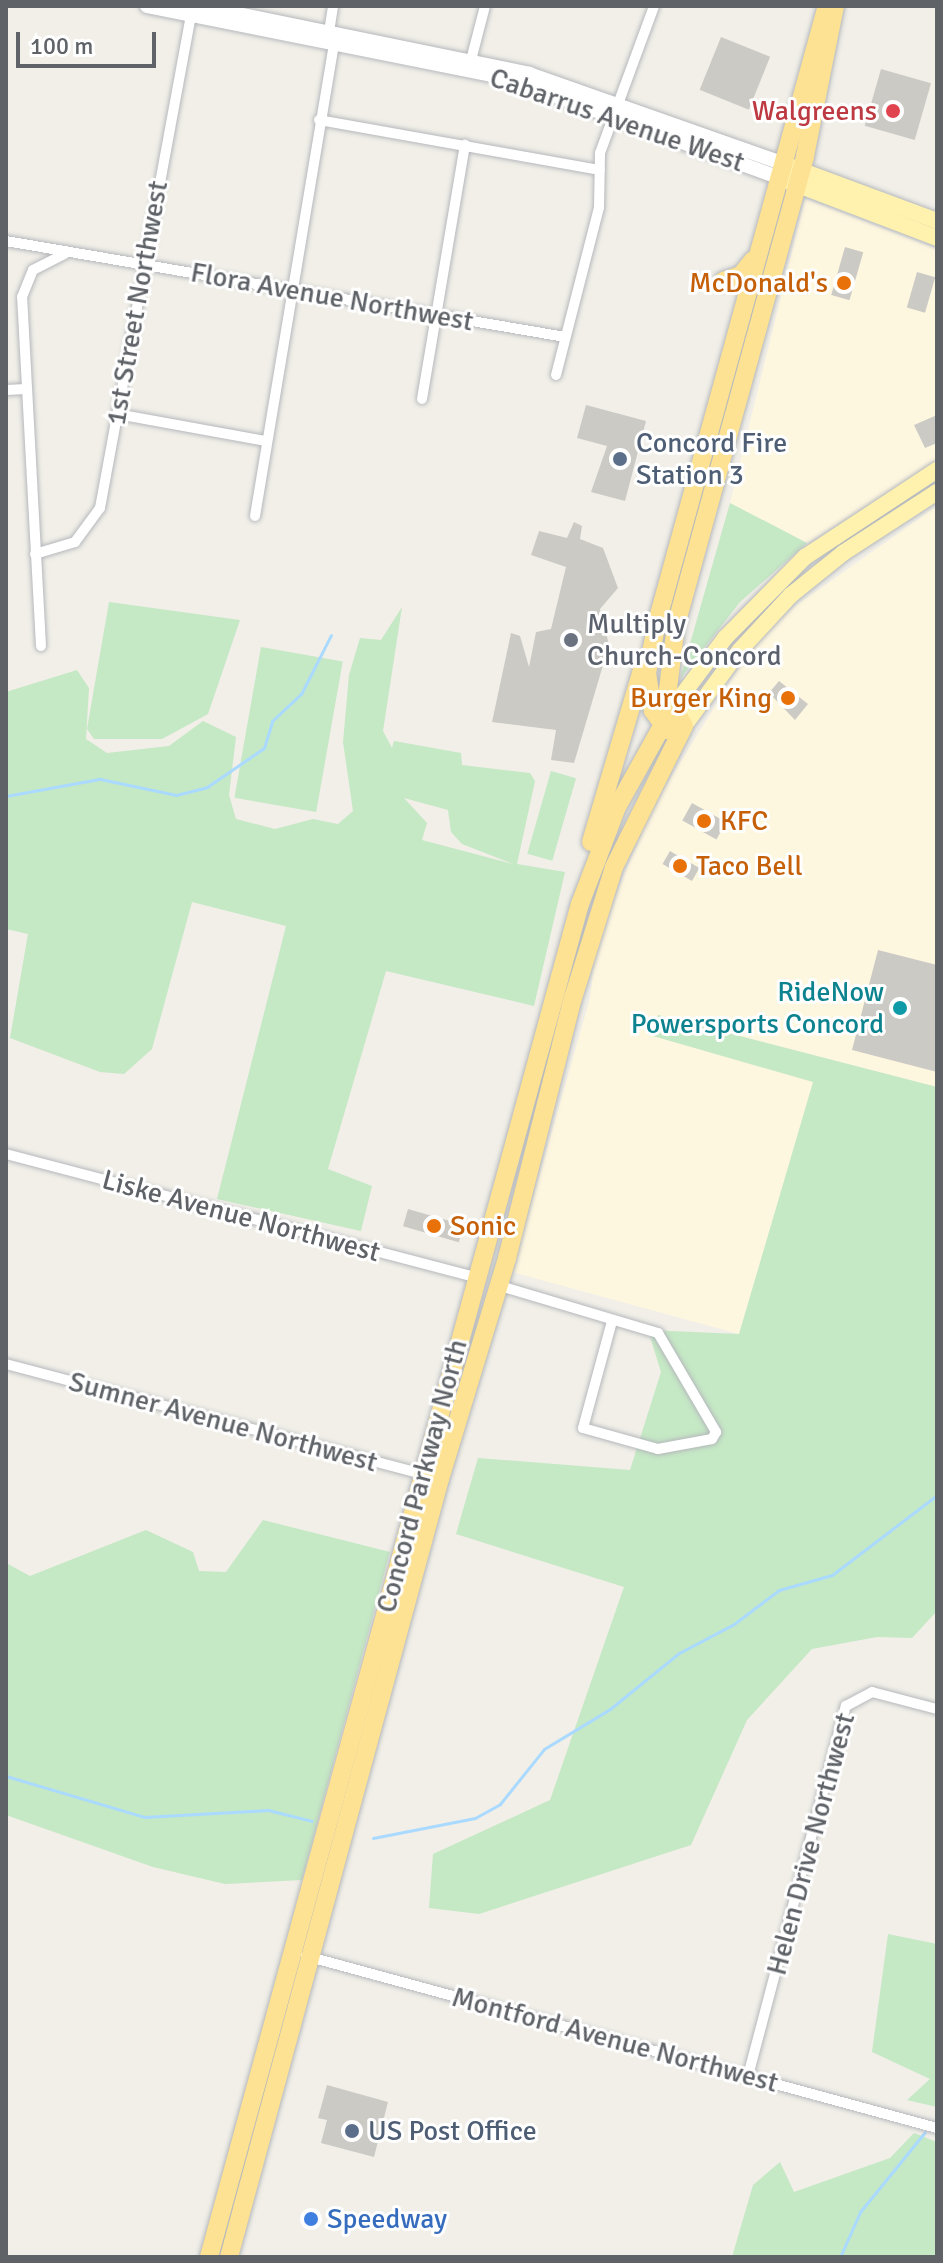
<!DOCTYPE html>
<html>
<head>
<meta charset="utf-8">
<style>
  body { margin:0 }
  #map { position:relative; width:943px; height:2263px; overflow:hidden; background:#f1efe8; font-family:Signika,sans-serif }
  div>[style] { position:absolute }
  .commercial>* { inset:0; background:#fef7e0 }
  .green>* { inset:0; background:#c5e8c5; transform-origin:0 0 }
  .stream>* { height:3px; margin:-1.5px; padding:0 1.5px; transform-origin:1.5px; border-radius:1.5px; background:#aadaff }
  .building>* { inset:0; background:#cccac5; transform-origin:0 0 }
  .roads { filter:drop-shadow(0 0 2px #b5b8bc) drop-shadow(0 0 2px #b5b8bc) }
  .street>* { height:10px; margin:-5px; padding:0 5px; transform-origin:5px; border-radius:5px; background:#fff }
  .secondary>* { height:14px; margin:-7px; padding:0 7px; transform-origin:7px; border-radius:7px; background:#fff }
  .primary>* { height:16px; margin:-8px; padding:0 8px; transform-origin:8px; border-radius:8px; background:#fff2af }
  .highway>* { height:18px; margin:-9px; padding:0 9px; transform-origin:9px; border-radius:9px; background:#fde293 }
  .dots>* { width:22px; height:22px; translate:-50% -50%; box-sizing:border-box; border:4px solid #fff; border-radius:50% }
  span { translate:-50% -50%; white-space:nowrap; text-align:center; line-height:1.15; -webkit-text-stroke:6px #fff; paint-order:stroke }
  .health-label { font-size:28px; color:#be3a42 }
  .right { translate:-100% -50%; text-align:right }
  .street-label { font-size:28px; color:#5f6368 }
  .food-label { font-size:28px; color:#c56008 }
  .left { translate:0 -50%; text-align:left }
  .service-label { font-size:28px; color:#4e5e75 }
  .worship-label { font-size:28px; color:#5b616d }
  .culture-label { font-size:28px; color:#0d838f }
  .shop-label { font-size:28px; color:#366cbe }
  .frame { position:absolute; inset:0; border:8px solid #5f6368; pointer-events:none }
  .scale { position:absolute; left:16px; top:32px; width:140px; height:36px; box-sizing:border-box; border:4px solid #5f6368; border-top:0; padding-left:10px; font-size:24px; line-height:28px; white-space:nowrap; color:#5f6368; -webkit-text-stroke:6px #fff; paint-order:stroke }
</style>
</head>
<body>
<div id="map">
  <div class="commercial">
    <i style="clip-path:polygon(805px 199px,937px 249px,937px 462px,807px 543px,730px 503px)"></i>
    <i style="clip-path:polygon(937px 506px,937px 1087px,658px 1015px,653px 1036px,814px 1082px,739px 1334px,512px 1272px,590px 998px,597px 941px,652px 808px,753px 645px,794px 607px)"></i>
  </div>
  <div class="green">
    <i style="clip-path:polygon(730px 503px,807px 543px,740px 602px,680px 679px)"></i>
    <i style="clip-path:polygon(109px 602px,240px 620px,208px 714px,162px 739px,94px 739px,87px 729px)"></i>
    <i style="clip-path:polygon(evenodd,402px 607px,383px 731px,392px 748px,394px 741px,461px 753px,462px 765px,530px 773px,535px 781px,517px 864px,565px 872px,534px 1006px,386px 971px,328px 1169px,372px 1186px,361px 1231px,217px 1199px,286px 926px,192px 902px,152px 1049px,124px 1074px,100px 1072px,10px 1038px,28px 934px,6px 929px,6px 692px,77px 670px,89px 688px,86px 739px,107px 753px,169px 746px,203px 721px,236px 737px,229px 795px,236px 819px,275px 829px,313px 819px,338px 824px,353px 811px,343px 742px,349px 675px,360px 638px,381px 640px,402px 607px,404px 798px,448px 810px,451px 832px,462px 844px,513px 864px,422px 840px,427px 823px,404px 798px)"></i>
    <i style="left:261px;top:647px;width:83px;height:153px;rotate:10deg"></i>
    <i style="left:551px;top:771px;width:26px;height:86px;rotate:16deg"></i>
    <i style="clip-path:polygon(658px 1015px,937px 1087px,937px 1611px,912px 1638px,877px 1637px,812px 1649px,747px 1720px,691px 1845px,479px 1914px,429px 1908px,433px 1854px,550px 1800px,624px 1587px,456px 1534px,478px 1458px,630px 1470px,661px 1372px,648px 1330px,739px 1334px,813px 1082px,653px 1036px)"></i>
    <i style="clip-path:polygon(263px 1520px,390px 1552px,302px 1880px,225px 1884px,153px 1867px,6px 1815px,6px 1563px,30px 1576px,146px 1530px,193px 1552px,199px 1571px,226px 1572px)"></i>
    <i style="clip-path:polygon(888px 1934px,937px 1944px,937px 2107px,907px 2100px,930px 2079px,872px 2052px)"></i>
    <i style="clip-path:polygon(914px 2133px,937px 2142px,937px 2257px,732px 2257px,753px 2185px,780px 2162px,794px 2192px,890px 2158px)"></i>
  </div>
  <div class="stream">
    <i style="left:6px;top:796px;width:96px;rotate:-10.3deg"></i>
    <i style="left:100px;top:779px;width:78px;rotate:11.9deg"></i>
    <i style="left:176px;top:795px;width:32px;rotate:-14deg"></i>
    <i style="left:207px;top:787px;width:69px;rotate:-34.4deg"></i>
    <i style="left:264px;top:748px;width:28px;rotate:-73deg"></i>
    <i style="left:272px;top:721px;width:40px;rotate:-43deg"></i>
    <i style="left:301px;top:694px;width:66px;rotate:-63deg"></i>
    <i style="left:6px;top:1776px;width:144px;rotate:16.5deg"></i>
    <i style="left:144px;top:1817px;width:124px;rotate:-3.2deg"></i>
    <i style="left:268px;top:1810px;width:45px;rotate:14deg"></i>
    <i style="left:373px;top:1838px;width:104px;rotate:-11.1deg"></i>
    <i style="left:475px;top:1818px;width:29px;rotate:-29deg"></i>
    <i style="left:500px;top:1804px;width:70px;rotate:-51.3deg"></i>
    <i style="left:544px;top:1749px;width:77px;rotate:-31.2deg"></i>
    <i style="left:610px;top:1709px;width:89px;rotate:-39.1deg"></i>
    <i style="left:679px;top:1653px;width:62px;rotate:-27.8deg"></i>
    <i style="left:734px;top:1624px;width:56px;rotate:-37.1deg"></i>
    <i style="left:779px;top:1590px;width:55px;rotate:-15.8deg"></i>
    <i style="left:832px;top:1575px;width:132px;rotate:-37.3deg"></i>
    <i style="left:937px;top:2120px;width:1px;rotate:-90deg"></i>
    <i style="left:840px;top:2257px;width:49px;rotate:-66deg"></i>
    <i style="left:860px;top:2212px;width:103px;rotate:-50.9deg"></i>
  </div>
  <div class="building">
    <i style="left:721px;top:37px;width:53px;height:57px;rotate:22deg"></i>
    <i style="left:881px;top:69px;width:52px;height:59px;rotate:16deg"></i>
    <i style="left:845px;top:247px;width:19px;height:50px;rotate:16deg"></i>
    <i style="left:917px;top:272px;width:19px;height:37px;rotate:16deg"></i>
    <i style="clip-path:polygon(586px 405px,646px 421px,625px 501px,591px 492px,607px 446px,577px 438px)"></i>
    <i style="clip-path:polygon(937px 415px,937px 443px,925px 448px,914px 425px)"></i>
    <i style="clip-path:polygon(574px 522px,582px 526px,580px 539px,603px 548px,618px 588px,600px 609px,609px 645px,574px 763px,551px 760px,556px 730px,492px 722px,511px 633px,520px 636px,529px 667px,536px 632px,551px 629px,566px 567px,531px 555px,539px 531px,567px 538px)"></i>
    <i style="clip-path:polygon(779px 681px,808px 704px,795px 720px,769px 693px)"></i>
    <i style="left:692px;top:803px;width:39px;height:20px;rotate:29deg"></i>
    <i style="left:670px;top:851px;width:34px;height:15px;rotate:30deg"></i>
    <i style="clip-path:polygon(878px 950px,937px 965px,937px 1072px,852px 1050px)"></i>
    <i style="left:408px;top:1209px;width:58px;height:18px;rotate:16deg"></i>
    <i style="clip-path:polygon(327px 2085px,388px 2102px,374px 2157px,321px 2143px,327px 2120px,318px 2118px)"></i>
  </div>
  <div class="roads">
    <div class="street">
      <i style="left:329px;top:32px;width:26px;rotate:-81deg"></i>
      <i style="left:470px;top:64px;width:60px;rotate:-75.5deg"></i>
      <i style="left:319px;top:120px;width:285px;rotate:10.1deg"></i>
      <i style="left:6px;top:241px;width:567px;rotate:9.74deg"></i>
      <i style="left:556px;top:375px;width:173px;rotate:-75.6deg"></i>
      <i style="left:599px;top:207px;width:54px;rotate:-88.9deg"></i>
      <i style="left:600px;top:153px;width:157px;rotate:-69.8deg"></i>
      <i style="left:6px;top:390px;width:20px;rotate:-3deg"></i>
      <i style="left:422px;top:399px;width:258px;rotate:-80.4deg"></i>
      <i style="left:117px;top:414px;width:151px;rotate:10.3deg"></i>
      <i style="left:255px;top:516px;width:486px;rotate:-80.5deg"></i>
      <i style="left:35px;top:554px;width:42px;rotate:-16.7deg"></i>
      <i style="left:75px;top:542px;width:42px;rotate:-53.7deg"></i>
      <i style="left:100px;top:508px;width:501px;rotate:-79.54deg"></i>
      <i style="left:41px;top:646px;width:350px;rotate:-93.1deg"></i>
      <i style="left:22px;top:297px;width:29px;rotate:-68deg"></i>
      <i style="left:33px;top:270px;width:35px;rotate:-27deg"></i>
      <i style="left:6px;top:1154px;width:486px;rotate:14.7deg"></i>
      <i style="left:500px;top:1286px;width:165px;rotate:16.6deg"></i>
      <i style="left:658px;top:1333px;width:115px;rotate:59.6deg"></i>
      <i style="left:716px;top:1432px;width:8px;rotate:120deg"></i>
      <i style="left:712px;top:1439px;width:55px;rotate:169.5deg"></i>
      <i style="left:658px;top:1449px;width:78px;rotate:-164.4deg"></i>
      <i style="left:583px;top:1428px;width:111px;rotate:-74.8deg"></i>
      <i style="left:6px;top:1364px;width:434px;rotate:14.8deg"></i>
      <i style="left:306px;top:1956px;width:654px;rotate:15.25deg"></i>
      <i style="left:748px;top:2076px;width:383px;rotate:-75.2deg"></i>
      <i style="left:846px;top:1706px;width:30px;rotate:-28deg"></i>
      <i style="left:872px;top:1692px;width:67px;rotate:14.7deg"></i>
    </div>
    <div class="secondary">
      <i style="left:147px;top:6px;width:367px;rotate:11.3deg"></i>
      <i style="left:507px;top:78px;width:289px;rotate:20.1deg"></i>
      <i style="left:199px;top:6px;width:337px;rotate:11.6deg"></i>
      <i style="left:529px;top:74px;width:268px;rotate:19.4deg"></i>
    </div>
    <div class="primary">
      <i style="left:789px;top:166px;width:158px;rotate:20.4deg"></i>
      <i style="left:785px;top:180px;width:163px;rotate:20.9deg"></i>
      <i style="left:671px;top:710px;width:90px;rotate:-53.1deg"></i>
      <i style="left:725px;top:638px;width:114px;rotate:-45.4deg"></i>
      <i style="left:805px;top:557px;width:158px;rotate:-33.4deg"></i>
      <i style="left:684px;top:726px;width:94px;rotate:-53.6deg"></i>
      <i style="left:740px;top:650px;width:75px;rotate:-47.2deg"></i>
      <i style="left:791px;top:595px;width:67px;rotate:-38.9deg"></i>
      <i style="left:843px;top:553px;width:112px;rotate:-33deg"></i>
    </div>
    <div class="highway">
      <i style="left:723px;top:281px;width:19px;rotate:-18deg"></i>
      <i style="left:741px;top:275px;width:19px;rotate:-51deg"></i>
      <i style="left:667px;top:730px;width:24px;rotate:-126deg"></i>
      <i style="left:653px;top:711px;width:38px;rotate:-99deg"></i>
      <i style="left:647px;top:673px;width:52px;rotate:-78.9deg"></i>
      <i style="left:657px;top:622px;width:636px;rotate:-74.59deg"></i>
      <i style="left:591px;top:842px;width:183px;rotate:-73.5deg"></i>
      <i style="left:209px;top:2257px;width:1403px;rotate:-74.67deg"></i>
      <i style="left:580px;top:904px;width:104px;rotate:-69.1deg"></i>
      <i style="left:617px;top:807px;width:111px;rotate:-60.9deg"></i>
      <i style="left:229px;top:2257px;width:806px;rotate:-74.83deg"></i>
      <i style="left:440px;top:1479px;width:231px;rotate:-73.1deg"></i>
      <i style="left:507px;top:1258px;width:268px;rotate:-75.8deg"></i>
      <i style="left:573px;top:998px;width:137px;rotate:-72.6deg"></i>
      <i style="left:614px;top:867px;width:157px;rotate:-63.6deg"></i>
      <i style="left:684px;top:726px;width:34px;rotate:-120deg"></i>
      <i style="left:667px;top:697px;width:73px;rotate:-82.9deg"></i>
      <i style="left:676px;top:625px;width:486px;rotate:-74.6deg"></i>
      <i style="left:805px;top:156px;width:153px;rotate:-78.7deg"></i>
    </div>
  </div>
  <div class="dots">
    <i style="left:893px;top:111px;background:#e0444e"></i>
    <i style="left:844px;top:283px;background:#e8710a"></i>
    <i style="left:620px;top:459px;background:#5c6f8a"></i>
    <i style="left:571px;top:640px;background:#6b7280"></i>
    <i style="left:788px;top:698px;background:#e8710a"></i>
    <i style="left:704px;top:821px;background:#e8710a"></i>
    <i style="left:680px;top:866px;background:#e8710a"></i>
    <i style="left:900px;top:1008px;background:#0f9aa8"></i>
    <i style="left:434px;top:1226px;background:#e8710a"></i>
    <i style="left:352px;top:2131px;background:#5c6f8a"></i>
    <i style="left:311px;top:2219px;background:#3f7fe0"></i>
  </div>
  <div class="health-label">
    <span class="right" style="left:877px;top:111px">Walgreens</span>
  </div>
  <div class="street-label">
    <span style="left:617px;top:120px;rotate:19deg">Cabarrus Avenue West</span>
    <span style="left:332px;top:297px;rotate:10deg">Flora Avenue Northwest</span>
    <span style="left:137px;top:303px;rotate:-80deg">1st Street Northwest</span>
    <span style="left:241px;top:1216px;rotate:15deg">Liske Avenue Northwest</span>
    <span style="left:223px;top:1422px;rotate:15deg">Sumner Avenue Northwest</span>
    <span style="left:422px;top:1476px;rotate:-75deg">Concord Parkway North</span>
    <span style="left:811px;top:1844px;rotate:-75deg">Helen Drive Northwest</span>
    <span style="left:615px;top:2040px;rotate:15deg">Montford Avenue Northwest</span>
  </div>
  <div class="food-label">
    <span class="right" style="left:828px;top:283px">McDonald's</span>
    <span class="right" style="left:772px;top:698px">Burger King</span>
    <span class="left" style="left:720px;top:821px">KFC</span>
    <span class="left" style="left:696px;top:866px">Taco Bell</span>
    <span class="left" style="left:450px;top:1226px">Sonic</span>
  </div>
  <div class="service-label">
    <span class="left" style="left:636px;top:459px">Concord Fire<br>Station 3</span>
    <span class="left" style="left:368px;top:2131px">US Post Office</span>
  </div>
  <div class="worship-label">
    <span class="left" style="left:587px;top:640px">Multiply<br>Church-Concord</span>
  </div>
  <div class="culture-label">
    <span class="right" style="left:884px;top:1008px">RideNow<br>Powersports Concord</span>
  </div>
  <div class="shop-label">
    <span class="left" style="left:327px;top:2219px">Speedway</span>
  </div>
  <div class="frame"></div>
  <div class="scale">100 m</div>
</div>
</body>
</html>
